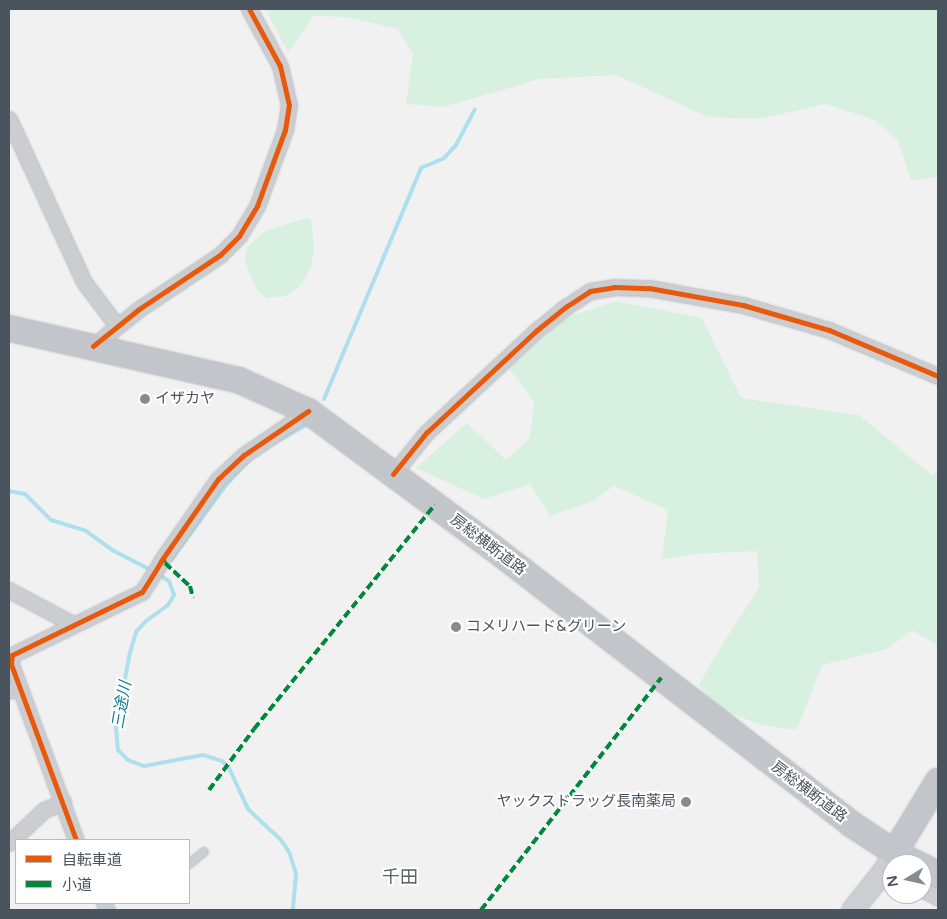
<!DOCTYPE html>
<html>
<head>
<meta charset="utf-8">
<style>
  body { margin:0 }
  #map { position:relative; width:947px; height:919px; overflow:hidden; background:#f2f1f1; font-family:"Varela Round","Noto Sans JP",sans-serif }
  div>[style] { position:absolute }
  .green>* { inset:0; background:#d7f0e0 }
  .stream>* { height:4px; margin:-2px; padding:0 2px; transform-origin:2px; border-radius:2px; background:#ade0ec }
  .roads { filter:drop-shadow(0 0 1px #b7bbc0) drop-shadow(0 0 1px #b7bbc0) }
  .service>* { height:8px; margin:-4px; padding:0 4px; transform-origin:4px; border-radius:4px; background:#cbcdd0 }
  .minor>* { height:15px; margin:-7.5px; padding:0 7.5px; transform-origin:7.5px; border-radius:7.5px; background:#cbcdd0 }
  .secondary>* { height:21px; margin:-10.5px; padding:0 10.5px; transform-origin:10.5px; border-radius:10.5px; background:#ccced1 }
  .trunk>* { height:25px; margin:-12.5px; padding:0 12.5px; transform-origin:12.5px; border-radius:12.5px; background:#c2c6ca }
  .quiet>* { height:4px; margin-top:-2px; transform-origin:0; background:repeating-linear-gradient(90deg,#00873e 0 8px,transparent 0 12px) }
  .cycleway>* { height:5px; margin:-2.5px; padding:0 2.5px; transform-origin:2.5px; border-radius:2.5px; background:#e8590c }
  .dots>* { width:14px; height:14px; translate:-50% -50%; box-sizing:border-box; border:2px solid #fff; border-radius:50% }
  span { translate:-50% -50%; white-space:nowrap; text-align:center; line-height:1.15; -webkit-text-stroke:4px #fff; paint-order:stroke }
  .poi-label { font-size:15px; color:#49545e }
  .left { translate:0 -50%; text-align:left }
  .right { translate:-100% -50%; text-align:right }
  .street-label { font-size:15px; color:#49545e }
  .water-label { font-size:16px; color:#107e9a; font-style:italic }
  .quarter-label { font-size:18px; color:#5d6165 }
  .frame { position:absolute; inset:0; border:10px solid #49545e; pointer-events:none }
  .legend { position:absolute; left:15px; top:839px; width:175px; height:65px; box-sizing:border-box; background:#fff; border:1px solid #b6bbbf; margin:0; padding:6px 9px; list-style:none; font-size:15px; color:#49545e }
  .legend li { display:flex; align-items:center; gap:10px; height:25px }
  .legend b { width:25px; border:1px solid #b6bbbf }
  .north { position:absolute; left:882px; top:854px; width:50px; height:50px; box-sizing:border-box; background:#fff; border:1px solid #b6bbbf; border-radius:50%; rotate:261deg; font-size:14px; font-weight:700; line-height:20px; text-align:center; color:#49545e }
  .north::after { content:''; display:block; margin:auto; width:18px; height:22px; background:#848b91; clip-path:polygon(50% 0,100% 100%,50% 72%,0 100%) }
</style>
</head>
<body>
<div id="map">
  <div class="green">
    <i style="clip-path:polygon(265px 9px,938px 9px,938px 177px,911px 180px,898px 141px,875px 120px,826px 104px,759px 119px,708px 117px,616px 75px,540px 79px,443px 107px,406px 104px,413px 54px,398px 29px,347px 17px,314px 16px,288px 52px)"></i>
    <i style="clip-path:polygon(306px 218px,311px 219px,314px 247px,312px 263px,305px 279px,298px 288px,286px 296px,266px 298px,257px 290px,248px 270px,245px 260px,247px 247px,265px 231px)"></i>
    <i style="clip-path:polygon(616px 301px,702px 318px,741px 398px,859px 415px,933px 476px,938px 470px,938px 646px,912px 630px,887px 649px,822px 665px,797px 730px,762px 725px,721px 710px,699px 686px,711px 662px,759px 588px,757px 551px,693px 554px,662px 559px,668px 510px,614px 486px,591px 502px,550px 516px,530px 484px,484px 499px,416px 468px,467px 423px,506px 460px,530px 438px,534px 401px,509px 369px,567px 317px)"></i>
  </div>
  <div class="stream">
    <i style="left:324px;top:399px;width:251px;rotate:-67.2deg"></i>
    <i style="left:421px;top:168px;width:25px;rotate:-23deg"></i>
    <i style="left:444px;top:158px;width:18px;rotate:-47deg"></i>
    <i style="left:456px;top:145px;width:40px;rotate:-62deg"></i>
    <i style="left:274px;top:443px;width:35px;rotate:-29deg"></i>
    <i style="left:9px;top:491px;width:16px;rotate:11deg"></i>
    <i style="left:25px;top:494px;width:37px;rotate:45deg"></i>
    <i style="left:51px;top:520px;width:37px;rotate:17deg"></i>
    <i style="left:86px;top:531px;width:34px;rotate:36deg"></i>
    <i style="left:114px;top:551px;width:42px;rotate:27.2deg"></i>
    <i style="left:172px;top:559px;width:92px;rotate:-53.9deg"></i>
    <i style="left:226px;top:485px;width:37px;rotate:-47deg"></i>
    <i style="left:157px;top:573px;width:14px;rotate:34deg"></i>
    <i style="left:169px;top:581px;width:15px;rotate:70deg"></i>
    <i style="left:174px;top:595px;width:12px;rotate:121deg"></i>
    <i style="left:168px;top:605px;width:27px;rotate:144deg"></i>
    <i style="left:146px;top:621px;width:15px;rotate:132deg"></i>
    <i style="left:136px;top:632px;width:26px;rotate:106deg"></i>
    <i style="left:129px;top:657px;width:72px;rotate:100.4deg"></i>
    <i style="left:116px;top:728px;width:22px;rotate:85deg"></i>
    <i style="left:118px;top:750px;width:14px;rotate:45deg"></i>
    <i style="left:128px;top:760px;width:17px;rotate:21deg"></i>
    <i style="left:144px;top:766px;width:60px;rotate:-10.6deg"></i>
    <i style="left:203px;top:755px;width:20px;rotate:18deg"></i>
    <i style="left:222px;top:761px;width:10px;rotate:45deg"></i>
    <i style="left:229px;top:768px;width:45px;rotate:65.1deg"></i>
    <i style="left:248px;top:809px;width:45px;rotate:43.2deg"></i>
    <i style="left:281px;top:840px;width:14px;rotate:56deg"></i>
    <i style="left:289px;top:852px;width:23px;rotate:72deg"></i>
    <i style="left:296px;top:874px;width:36px;rotate:95deg"></i>
  </div>
  <div class="roads">
    <div class="service">
      <i style="left:9px;top:695px;width:13px;rotate:-18deg"></i>
      <i style="left:189px;top:864px;width:19px;rotate:-39deg"></i>
    </div>
    <div class="minor">
      <i style="left:9px;top:119px;width:179px;rotate:65.3deg"></i>
      <i style="left:84px;top:282px;width:55px;rotate:53.1deg"></i>
      <i style="left:93px;top:346px;width:59px;rotate:-38.8deg"></i>
      <i style="left:139px;top:309px;width:97px;rotate:-33.7deg"></i>
      <i style="left:220px;top:255px;width:27px;rotate:-45deg"></i>
      <i style="left:239px;top:236px;width:35px;rotate:-59deg"></i>
      <i style="left:257px;top:206px;width:81px;rotate:-69.8deg"></i>
      <i style="left:285px;top:130px;width:25px;rotate:-81deg"></i>
      <i style="left:289px;top:105px;width:40px;rotate:-103deg"></i>
      <i style="left:280px;top:66px;width:65px;rotate:-118.5deg"></i>
      <i style="left:393px;top:474px;width:53px;rotate:-51.2deg"></i>
      <i style="left:426px;top:433px;width:151px;rotate:-42.9deg"></i>
      <i style="left:537px;top:330px;width:38px;rotate:-39deg"></i>
      <i style="left:567px;top:306px;width:27px;rotate:-33deg"></i>
      <i style="left:590px;top:291px;width:24px;rotate:-9deg"></i>
      <i style="left:614px;top:287px;width:35px;rotate:2deg"></i>
      <i style="left:649px;top:288px;width:96px;rotate:10.3deg"></i>
      <i style="left:743px;top:305px;width:90px;rotate:16.2deg"></i>
      <i style="left:829px;top:330px;width:118px;rotate:22.9deg"></i>
      <i style="left:9px;top:590px;width:72px;rotate:28deg"></i>
      <i style="left:76px;top:840px;width:188px;rotate:-110.3deg"></i>
      <i style="left:11px;top:664px;width:9px;rotate:-84deg"></i>
      <i style="left:12px;top:655px;width:144px;rotate:-25.9deg"></i>
      <i style="left:142px;top:592px;width:36px;rotate:-58deg"></i>
      <i style="left:161px;top:561px;width:100px;rotate:-55.2deg"></i>
      <i style="left:218px;top:479px;width:35px;rotate:-43deg"></i>
      <i style="left:244px;top:455px;width:78px;rotate:-34.5deg"></i>
      <i style="left:9px;top:843px;width:48px;rotate:-43.3deg"></i>
      <i style="left:44px;top:810px;width:21px;rotate:-23deg"></i>
      <i style="left:922px;top:889px;width:18px;rotate:29deg"></i>
      <i style="left:104px;top:903px;width:8px;rotate:67deg"></i>
    </div>
    <div class="secondary">
      <i style="left:852px;top:910px;width:50px;rotate:-51.5deg"></i>
      <i style="left:883px;top:871px;width:22px;rotate:-60deg"></i>
    </div>
    <div class="trunk">
      <i style="left:9px;top:328px;width:236px;rotate:12.7deg"></i>
      <i style="left:239px;top:380px;width:76px;rotate:24.2deg"></i>
      <i style="left:308px;top:411px;width:229px;rotate:36.5deg"></i>
      <i style="left:492px;top:547px;width:452px;rotate:37.6deg"></i>
      <i style="left:850px;top:823px;width:53px;rotate:33.4deg"></i>
      <i style="left:894px;top:852px;width:27px;rotate:27deg"></i>
      <i style="left:894px;top:852px;width:84px;rotate:-58.6deg"></i>
      <i style="left:922px;top:866px;width:18px;rotate:27deg"></i>
    </div>
  </div>
  <div class="quiet">
    <i style="left:163px;top:558px;width:5px;rotate:68deg"></i>
    <i style="left:165px;top:563px;width:34px;rotate:43deg"></i>
    <i style="left:190px;top:586px;width:12px;rotate:76deg"></i>
    <i style="left:209px;top:790px;width:76px;rotate:-53.6deg"></i>
    <i style="left:254px;top:729px;width:288px;rotate:-51.1deg"></i>
    <i style="left:481px;top:910px;width:294px;rotate:-52.2deg"></i>
  </div>
  <div class="cycleway">
    <i style="left:93px;top:346px;width:59px;rotate:-38.8deg"></i>
    <i style="left:139px;top:309px;width:97px;rotate:-33.7deg"></i>
    <i style="left:220px;top:255px;width:27px;rotate:-45deg"></i>
    <i style="left:239px;top:236px;width:35px;rotate:-59deg"></i>
    <i style="left:257px;top:206px;width:81px;rotate:-69.8deg"></i>
    <i style="left:285px;top:130px;width:25px;rotate:-81deg"></i>
    <i style="left:289px;top:105px;width:40px;rotate:-103deg"></i>
    <i style="left:280px;top:66px;width:65px;rotate:-118.5deg"></i>
    <i style="left:393px;top:474px;width:53px;rotate:-51.2deg"></i>
    <i style="left:426px;top:433px;width:151px;rotate:-42.9deg"></i>
    <i style="left:537px;top:330px;width:38px;rotate:-39deg"></i>
    <i style="left:567px;top:306px;width:27px;rotate:-33deg"></i>
    <i style="left:590px;top:291px;width:24px;rotate:-9deg"></i>
    <i style="left:614px;top:287px;width:35px;rotate:2deg"></i>
    <i style="left:649px;top:288px;width:96px;rotate:10.3deg"></i>
    <i style="left:743px;top:305px;width:90px;rotate:16.2deg"></i>
    <i style="left:829px;top:330px;width:118px;rotate:22.9deg"></i>
    <i style="left:76px;top:840px;width:188px;rotate:-110.3deg"></i>
    <i style="left:11px;top:664px;width:9px;rotate:-84deg"></i>
    <i style="left:12px;top:655px;width:144px;rotate:-25.9deg"></i>
    <i style="left:142px;top:592px;width:36px;rotate:-58deg"></i>
    <i style="left:161px;top:561px;width:100px;rotate:-55.2deg"></i>
    <i style="left:218px;top:479px;width:35px;rotate:-43deg"></i>
    <i style="left:244px;top:455px;width:78px;rotate:-34.5deg"></i>
  </div>
  <div class="dots">
    <i style="left:145px;top:399px;background:#848b91"></i>
    <i style="left:456px;top:627px;background:#848b91"></i>
    <i style="left:686px;top:802px;background:#848b91"></i>
  </div>
  <div class="poi-label">
    <span class="left" style="left:155px;top:399px">イザカヤ</span>
    <span class="left" style="left:466px;top:627px">コメリハード&amp;グリーン</span>
    <span class="right" style="left:676px;top:802px">ヤックスドラッグ長南薬局</span>
  </div>
  <div class="street-label">
    <span style="left:488px;top:545px;rotate:37deg">房総横断道路</span>
    <span style="left:809px;top:792px;rotate:37deg">房総横断道路</span>
  </div>
  <div class="water-label">
    <span style="left:122px;top:705px;rotate:-80deg">三途川</span>
  </div>
  <div class="quarter-label">
    <span style="left:400px;top:877px">千田</span>
  </div>
  <div class="frame"></div>
  <ul class="legend">
  <li><b style="height:6px;background:#e8590c"></b>自転車道</li>
  <li><b style="height:6px;background:#00873e"></b>小道</li>
  </ul>
  <div class="north">N</div>
</div>
</body>
</html>
